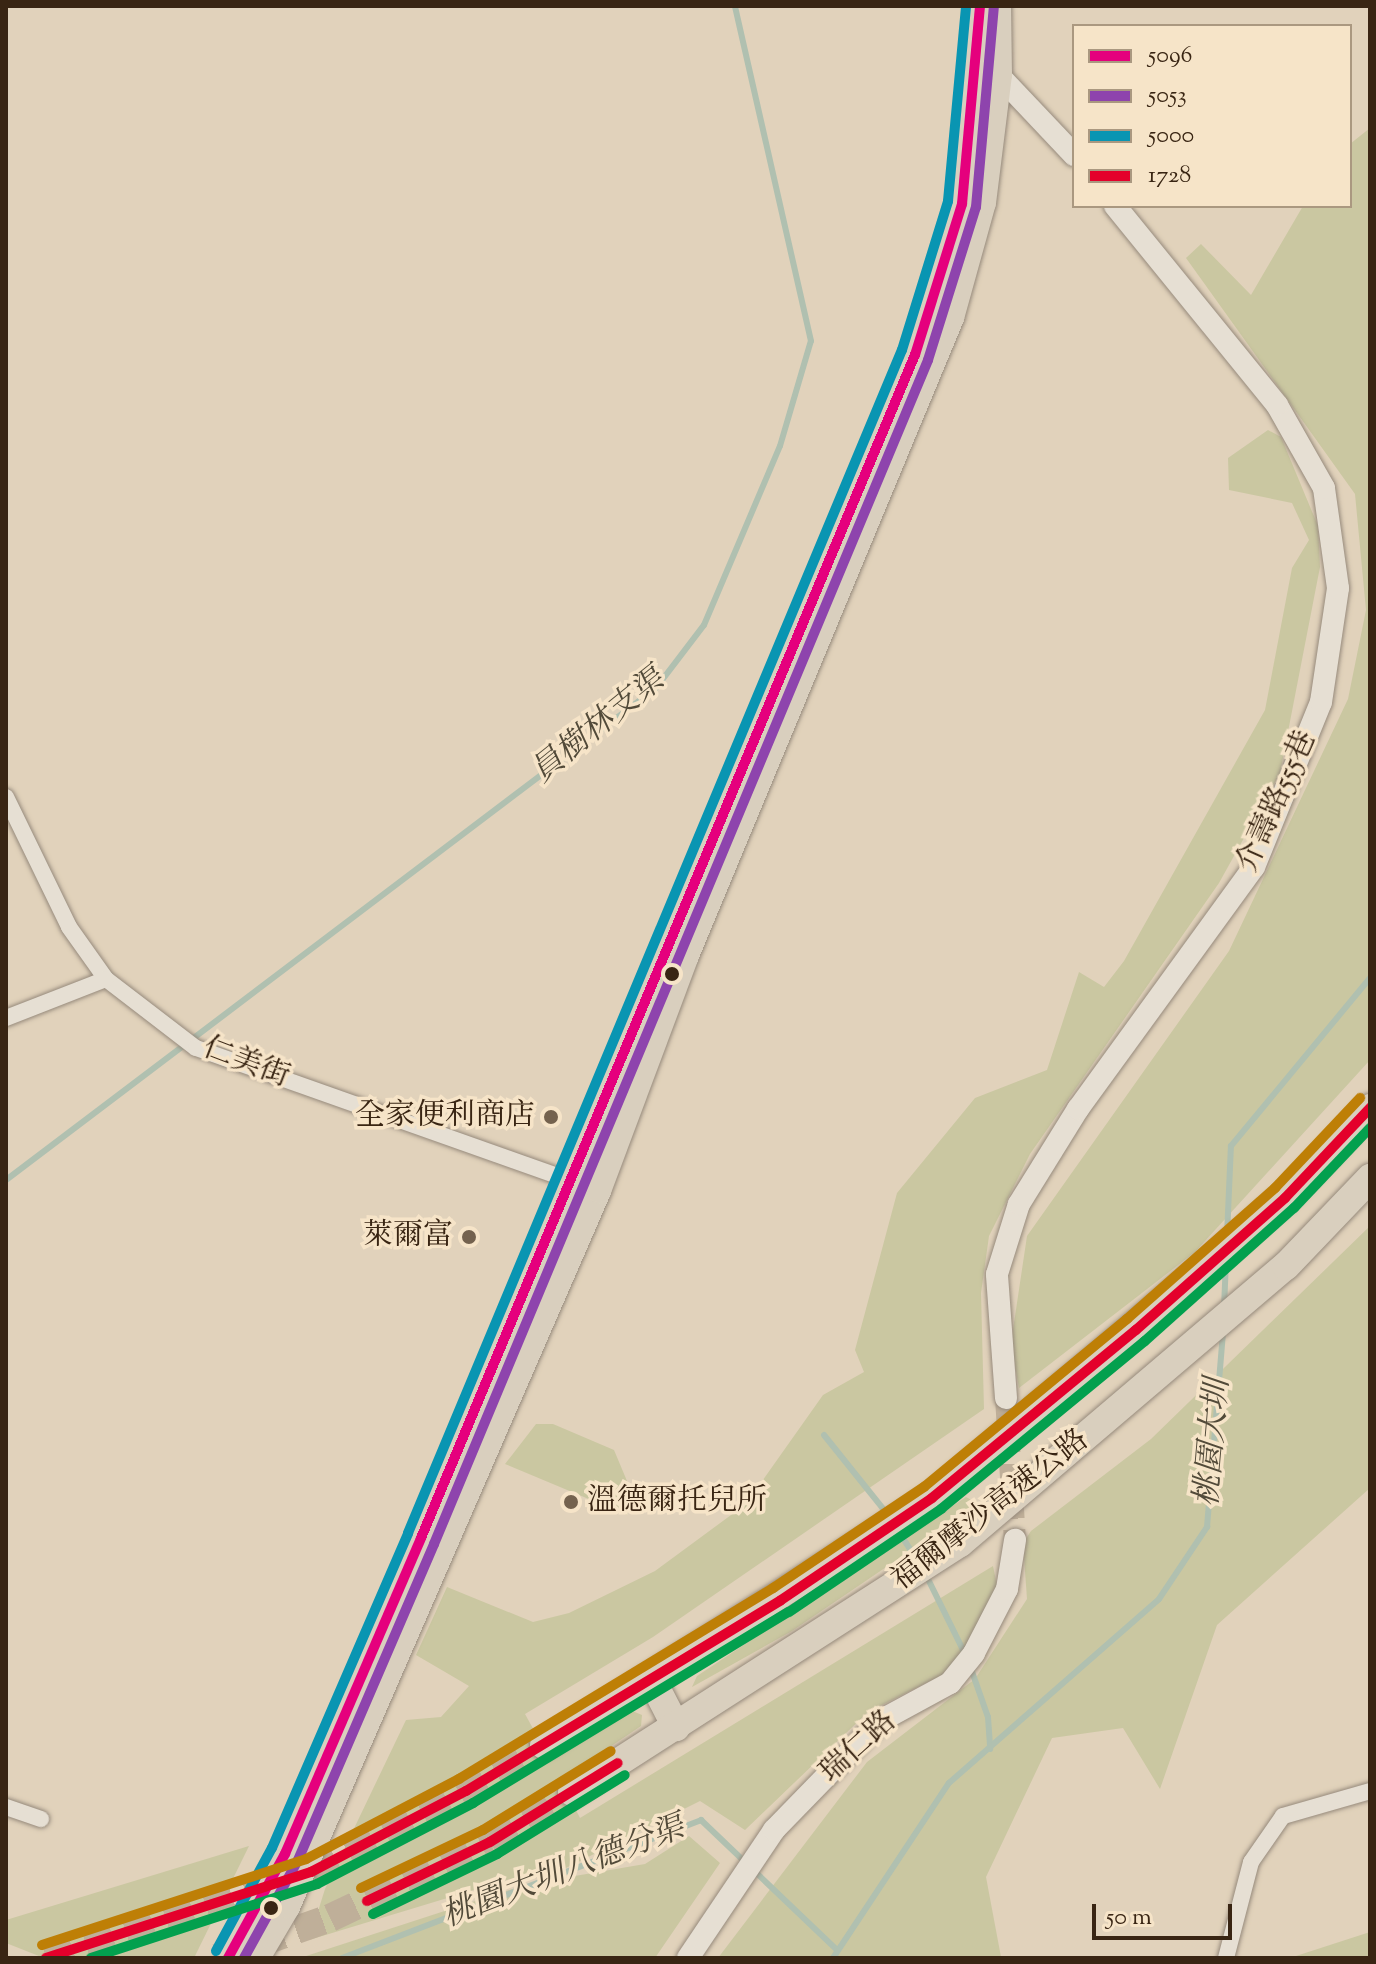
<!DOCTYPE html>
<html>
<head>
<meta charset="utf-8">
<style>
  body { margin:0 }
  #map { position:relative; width:1376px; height:1964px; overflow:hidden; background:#e1d2bb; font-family:"Sorts Mill Goudy","Noto Serif TC",serif }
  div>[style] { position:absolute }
  .green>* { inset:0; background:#cac7a1 }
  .stream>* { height:6px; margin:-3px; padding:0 3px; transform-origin:3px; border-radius:3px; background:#b0c0b0 }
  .secondary-tunnel>* { height:22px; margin-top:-11px; transform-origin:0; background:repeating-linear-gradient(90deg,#bfaf99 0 22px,transparent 0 33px) }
  .highway-tunnel>* { height:28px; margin-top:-14px; transform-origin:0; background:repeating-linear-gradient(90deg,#bfaf99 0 28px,transparent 0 42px) }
  .roads { filter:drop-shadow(0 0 2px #968a7c) drop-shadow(0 0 2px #968a7c) }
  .street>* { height:16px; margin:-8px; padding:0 8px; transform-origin:8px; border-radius:8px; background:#e6dfd3 }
  .secondary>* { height:22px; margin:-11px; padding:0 11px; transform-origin:11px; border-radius:11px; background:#e6dfd3 }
  .primary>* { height:24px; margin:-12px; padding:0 12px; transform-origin:12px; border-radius:12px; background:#d9cfbe }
  .highway>* { height:28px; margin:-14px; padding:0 14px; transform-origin:14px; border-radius:14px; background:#d9cfbe }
  .bus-1>* { height:10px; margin:-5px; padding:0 5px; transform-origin:5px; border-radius:5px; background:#e5007d }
  .bus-2>* { height:10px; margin:-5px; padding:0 5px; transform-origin:5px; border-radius:5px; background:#8e44ad }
  .bus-3>* { height:10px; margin:-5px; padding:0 5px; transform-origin:5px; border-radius:5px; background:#0995b2 }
  .bus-4>* { height:10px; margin:-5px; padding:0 5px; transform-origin:5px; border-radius:5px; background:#e4002b }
  .bus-5>* { height:10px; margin:-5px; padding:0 5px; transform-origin:5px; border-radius:5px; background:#03a04e }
  .bus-6>* { height:10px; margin:-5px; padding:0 5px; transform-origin:5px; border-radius:5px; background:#be7f06 }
  .dots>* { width:22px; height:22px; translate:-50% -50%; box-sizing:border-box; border:4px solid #f6e4c8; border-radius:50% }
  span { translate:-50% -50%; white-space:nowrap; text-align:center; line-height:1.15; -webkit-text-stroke:7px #f6e4c8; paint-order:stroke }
  .street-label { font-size:30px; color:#392513 }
  .poi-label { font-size:30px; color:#392513 }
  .right { translate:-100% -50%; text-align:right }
  .left { translate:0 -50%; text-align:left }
  .water-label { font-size:32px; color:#524a39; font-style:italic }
  .frame { position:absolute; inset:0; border:8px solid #392513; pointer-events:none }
  .legend { position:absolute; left:1072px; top:24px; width:280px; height:184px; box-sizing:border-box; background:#f6e4c8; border:2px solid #aa9880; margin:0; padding:10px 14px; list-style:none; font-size:24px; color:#392513 }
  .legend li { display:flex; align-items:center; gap:16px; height:40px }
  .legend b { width:40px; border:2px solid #aa9880 }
  .scale { position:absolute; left:1092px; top:1904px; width:140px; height:36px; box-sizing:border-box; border:4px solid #392513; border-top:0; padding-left:10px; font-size:24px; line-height:28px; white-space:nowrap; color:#392513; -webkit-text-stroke:6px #f6e4c8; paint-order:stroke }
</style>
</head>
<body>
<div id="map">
  <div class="green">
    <i style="clip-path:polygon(1370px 128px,1370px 1060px,1195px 1252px,1019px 1388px,1011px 1343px,1027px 1236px,1229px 951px,1348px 699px,1366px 610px,1355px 494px,1186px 258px,1201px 244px,1251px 295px,1303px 206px,1350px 206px,1350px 144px)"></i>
    <i style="clip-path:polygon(1268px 430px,1281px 437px,1318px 526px,1320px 567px,1280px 773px,1219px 883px,1030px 1154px,989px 1236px,981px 1293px,984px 1409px,653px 1637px,525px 1714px,547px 1754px,630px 1710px,642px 1715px,641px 1726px,561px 1780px,580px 1818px,993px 1566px,998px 1590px,952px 1670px,868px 1712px,745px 1830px,700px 1801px,558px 1872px,517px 1877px,309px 1940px,325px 1889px,406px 1720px,441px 1717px,469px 1686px,416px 1655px,447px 1587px,533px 1622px,569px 1613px,655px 1571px,746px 1504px,823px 1395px,864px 1372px,855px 1350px,897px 1193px,975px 1098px,1047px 1070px,1079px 972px,1104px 987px,1124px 961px,1265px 710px,1292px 568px,1309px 540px,1292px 503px,1229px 490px,1228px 458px)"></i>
    <i style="clip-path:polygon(1370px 1226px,1370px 1488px,1217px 1625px,1160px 1789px,1123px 1728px,1052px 1738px,986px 1877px,1001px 1957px,718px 1958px,867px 1762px,975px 1679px,1027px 1599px,1023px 1543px,1031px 1531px,1151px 1439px)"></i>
    <i style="clip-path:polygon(536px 1424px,553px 1424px,614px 1450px,627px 1481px,618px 1494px,632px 1499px,627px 1515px,505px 1464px)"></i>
    <i style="clip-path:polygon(966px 1497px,979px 1504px,792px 1631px,692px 1687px,697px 1676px)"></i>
    <i style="clip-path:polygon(689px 1836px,720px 1863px,655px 1958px,300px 1958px,528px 1884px,645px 1864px)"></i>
    <i style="clip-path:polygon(249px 1846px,194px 1958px,44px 1958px,6px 1943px,6px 1920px)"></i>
    <i style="clip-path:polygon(1370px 1932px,1370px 1958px,1296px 1958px,1296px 1956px)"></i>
  </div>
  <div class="stream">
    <i style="left:6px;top:1180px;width:815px;rotate:-37.12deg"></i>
    <i style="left:656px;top:688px;width:79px;rotate:-52.7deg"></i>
    <i style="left:704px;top:625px;width:194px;rotate:-67deg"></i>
    <i style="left:780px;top:446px;width:109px;rotate:-73.6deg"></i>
    <i style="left:811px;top:341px;width:344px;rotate:-102.8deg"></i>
    <i style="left:1227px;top:1236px;width:90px;rotate:-87.5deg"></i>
    <i style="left:1231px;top:1146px;width:218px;rotate:-50.4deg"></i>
    <i style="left:1224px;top:1308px;width:48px;rotate:-87.6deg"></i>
    <i style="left:824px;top:1435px;width:104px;rotate:51.3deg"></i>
    <i style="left:897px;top:1529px;width:37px;rotate:57deg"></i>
    <i style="left:925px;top:1573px;width:93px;rotate:63.7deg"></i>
    <i style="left:970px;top:1666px;width:54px;rotate:70.6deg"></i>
    <i style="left:988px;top:1717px;width:32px;rotate:86deg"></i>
    <i style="left:342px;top:1958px;width:385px;rotate:-21deg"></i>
    <i style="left:701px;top:1820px;width:188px;rotate:43.7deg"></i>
    <i style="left:833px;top:1958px;width:210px;rotate:-56.5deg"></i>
    <i style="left:949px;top:1783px;width:279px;rotate:-41.2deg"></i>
    <i style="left:1159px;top:1599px;width:87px;rotate:-56.3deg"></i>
    <i style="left:1207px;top:1527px;width:197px;rotate:-85.3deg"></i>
  </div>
  <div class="secondary-tunnel">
    <i style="left:1006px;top:1398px;width:142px;rotate:86.4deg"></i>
  </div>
  <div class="highway-tunnel">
    <i style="left:46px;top:1958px;width:279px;rotate:-18deg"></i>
    <i style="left:311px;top:1872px;width:265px;rotate:-28.6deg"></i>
    <i style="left:217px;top:1958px;width:120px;rotate:-19.5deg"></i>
    <i style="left:330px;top:1918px;width:177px;rotate:-25.4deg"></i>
    <i style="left:490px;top:1842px;width:96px;rotate:-31.4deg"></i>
  </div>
  <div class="roads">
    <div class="street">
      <i style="left:6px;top:797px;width:144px;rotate:64.1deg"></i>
      <i style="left:69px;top:927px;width:64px;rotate:54.6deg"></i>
      <i style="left:106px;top:979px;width:113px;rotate:37.5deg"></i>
      <i style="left:196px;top:1048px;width:428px;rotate:19.5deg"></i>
      <i style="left:6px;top:1018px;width:107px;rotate:-21.3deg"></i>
      <i style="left:6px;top:1807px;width:37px;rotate:19deg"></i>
      <i style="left:1226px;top:1958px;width:99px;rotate:-75.4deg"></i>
      <i style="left:1251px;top:1862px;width:56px;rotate:-55.2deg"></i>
      <i style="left:1283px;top:1816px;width:91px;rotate:-16deg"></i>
    </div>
    <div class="secondary">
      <i style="left:989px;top:65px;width:124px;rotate:46.6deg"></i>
      <i style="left:1006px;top:1398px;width:124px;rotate:-94.2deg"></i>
      <i style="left:997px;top:1274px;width:73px;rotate:-72.6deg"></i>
      <i style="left:1019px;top:1204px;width:112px;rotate:-58.2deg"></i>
      <i style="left:1078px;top:1109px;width:299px;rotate:-54deg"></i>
      <i style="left:1254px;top:867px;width:178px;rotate:-67.9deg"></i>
      <i style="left:1321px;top:702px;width:115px;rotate:-81.5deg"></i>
      <i style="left:1338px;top:588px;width:101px;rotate:-98deg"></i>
      <i style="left:1324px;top:488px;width:95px;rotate:-119.5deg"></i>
      <i style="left:1277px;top:405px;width:257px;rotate:-129.1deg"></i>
      <i style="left:688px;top:1958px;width:154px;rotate:-56.1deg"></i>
      <i style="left:774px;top:1830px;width:152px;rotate:-45.8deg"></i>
      <i style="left:880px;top:1721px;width:80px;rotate:-28.5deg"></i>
      <i style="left:950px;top:1683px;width:38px;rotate:-51deg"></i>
      <i style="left:974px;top:1653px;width:72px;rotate:-62.7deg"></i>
      <i style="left:1007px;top:1589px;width:50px;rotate:-80.7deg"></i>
    </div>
    <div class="primary">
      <i style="left:228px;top:1958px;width:119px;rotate:-61.3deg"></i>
      <i style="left:285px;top:1854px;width:344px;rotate:-66.7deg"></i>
      <i style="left:421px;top:1538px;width:1282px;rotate:-67.34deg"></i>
      <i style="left:915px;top:355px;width:158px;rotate:-72.7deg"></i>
      <i style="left:962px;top:204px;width:199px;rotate:-84.8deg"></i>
      <i style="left:258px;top:1958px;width:59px;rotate:-59.5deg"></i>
      <i style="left:288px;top:1907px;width:781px;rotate:-66.52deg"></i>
      <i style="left:599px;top:1191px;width:249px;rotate:-69.5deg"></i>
      <i style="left:686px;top:958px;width:693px;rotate:-67.43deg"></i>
      <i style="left:952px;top:318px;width:119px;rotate:-74.5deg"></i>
      <i style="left:984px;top:203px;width:129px;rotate:-82.9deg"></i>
      <i style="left:1000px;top:75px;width:69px;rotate:-90.8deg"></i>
    </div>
    <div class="highway">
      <i style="left:652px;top:1680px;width:53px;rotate:62.9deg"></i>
      <i style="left:544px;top:1745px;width:460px;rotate:-32.5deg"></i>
      <i style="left:932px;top:1498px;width:463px;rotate:-40.4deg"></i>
      <i style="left:1285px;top:1198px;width:124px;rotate:-46.6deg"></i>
      <i style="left:572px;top:1792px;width:461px;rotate:-32.7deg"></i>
      <i style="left:960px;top:1543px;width:428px;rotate:-40.4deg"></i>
      <i style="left:1286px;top:1266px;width:122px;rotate:-46.3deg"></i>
    </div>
  </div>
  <div class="bus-1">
    <i style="left:228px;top:1958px;width:119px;rotate:-61.3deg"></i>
    <i style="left:285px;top:1854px;width:344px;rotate:-66.7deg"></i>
    <i style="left:421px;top:1538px;width:1282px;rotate:-67.34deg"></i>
    <i style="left:915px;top:355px;width:158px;rotate:-72.7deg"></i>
    <i style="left:962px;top:204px;width:199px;rotate:-84.8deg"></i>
  </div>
  <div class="bus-2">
    <i style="left:244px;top:1958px;width:112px;rotate:-61.1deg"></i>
    <i style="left:298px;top:1860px;width:344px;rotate:-66.7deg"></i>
    <i style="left:434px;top:1544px;width:1283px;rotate:-67.35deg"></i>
    <i style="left:928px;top:360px;width:160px;rotate:-72.6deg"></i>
    <i style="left:976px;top:207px;width:201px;rotate:-84.9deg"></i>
  </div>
  <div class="bus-3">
    <i style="left:216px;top:1951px;width:117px;rotate:-61.5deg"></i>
    <i style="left:272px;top:1848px;width:343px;rotate:-66.6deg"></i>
    <i style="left:408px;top:1533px;width:1282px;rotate:-67.34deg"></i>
    <i style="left:902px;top:350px;width:156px;rotate:-72.8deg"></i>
    <i style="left:948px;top:201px;width:196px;rotate:-84.7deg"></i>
  </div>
  <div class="bus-4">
    <i style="left:367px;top:1901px;width:136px;rotate:-25.6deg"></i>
    <i style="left:490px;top:1842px;width:150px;rotate:-31.7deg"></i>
    <i style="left:46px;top:1958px;width:279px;rotate:-18deg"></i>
    <i style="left:311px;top:1872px;width:175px;rotate:-27.6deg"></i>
    <i style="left:466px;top:1791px;width:368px;rotate:-31.2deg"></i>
    <i style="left:781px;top:1600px;width:182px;rotate:-34deg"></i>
    <i style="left:932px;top:1498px;width:264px;rotate:-39.5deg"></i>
    <i style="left:1136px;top:1330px;width:199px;rotate:-41.5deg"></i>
    <i style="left:1285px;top:1198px;width:124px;rotate:-46.6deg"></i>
  </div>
  <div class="bus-5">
    <i style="left:373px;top:1914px;width:138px;rotate:-25.8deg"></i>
    <i style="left:497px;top:1854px;width:150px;rotate:-31.7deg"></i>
    <i style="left:91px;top:1958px;width:238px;rotate:-18.1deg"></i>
    <i style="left:317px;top:1884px;width:176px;rotate:-27.4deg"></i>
    <i style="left:473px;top:1803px;width:369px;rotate:-31.2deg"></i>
    <i style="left:789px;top:1612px;width:184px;rotate:-34.1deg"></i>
    <i style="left:941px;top:1509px;width:264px;rotate:-39.5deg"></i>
    <i style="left:1145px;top:1341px;width:200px;rotate:-41.8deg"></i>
    <i style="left:1294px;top:1208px;width:110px;rotate:-46.5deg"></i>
  </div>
  <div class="bus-6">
    <i style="left:361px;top:1888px;width:135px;rotate:-25.4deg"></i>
    <i style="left:483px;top:1830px;width:150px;rotate:-31.7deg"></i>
    <i style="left:42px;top:1945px;width:278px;rotate:-18deg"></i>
    <i style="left:306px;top:1859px;width:173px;rotate:-27.6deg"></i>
    <i style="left:459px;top:1779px;width:368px;rotate:-31.3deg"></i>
    <i style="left:773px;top:1588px;width:182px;rotate:-33.8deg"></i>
    <i style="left:924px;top:1487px;width:264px;rotate:-39.6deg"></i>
    <i style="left:1127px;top:1319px;width:198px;rotate:-41.5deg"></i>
    <i style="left:1275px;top:1188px;width:124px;rotate:-46.6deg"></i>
  </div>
  <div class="dots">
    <i style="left:672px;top:974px;background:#392513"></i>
    <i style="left:551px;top:1117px;background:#74624e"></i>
    <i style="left:469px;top:1237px;background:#74624e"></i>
    <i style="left:571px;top:1502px;background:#74624e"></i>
    <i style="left:271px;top:1908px;background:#392513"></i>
  </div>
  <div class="street-label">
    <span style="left:1278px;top:802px;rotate:-66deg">介壽路555巷</span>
    <span style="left:246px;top:1064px;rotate:21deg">仁美街</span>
    <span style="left:991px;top:1511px;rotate:-38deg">福爾摩沙高速公路</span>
    <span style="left:859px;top:1748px;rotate:-42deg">瑞仁路</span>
  </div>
  <div class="poi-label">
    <span class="right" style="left:535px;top:1117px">全家便利商店</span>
    <span class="right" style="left:453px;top:1237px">萊爾富</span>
    <span class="left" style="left:587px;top:1502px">溫德爾托兒所</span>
  </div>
  <div class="water-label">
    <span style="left:599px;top:727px;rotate:-39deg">員樹林支渠</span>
    <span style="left:1214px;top:1443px;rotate:-85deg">桃園大圳</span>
    <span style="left:564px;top:1873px;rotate:-21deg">桃園大圳八德分渠</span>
  </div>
  <div class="frame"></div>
  <ul class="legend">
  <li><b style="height:10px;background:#e5007d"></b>5096</li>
  <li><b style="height:10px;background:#8e44ad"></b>5053</li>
  <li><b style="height:10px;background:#0995b2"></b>5000</li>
  <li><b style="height:10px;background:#e4002b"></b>1728</li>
  </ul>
  <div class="scale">50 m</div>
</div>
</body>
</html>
